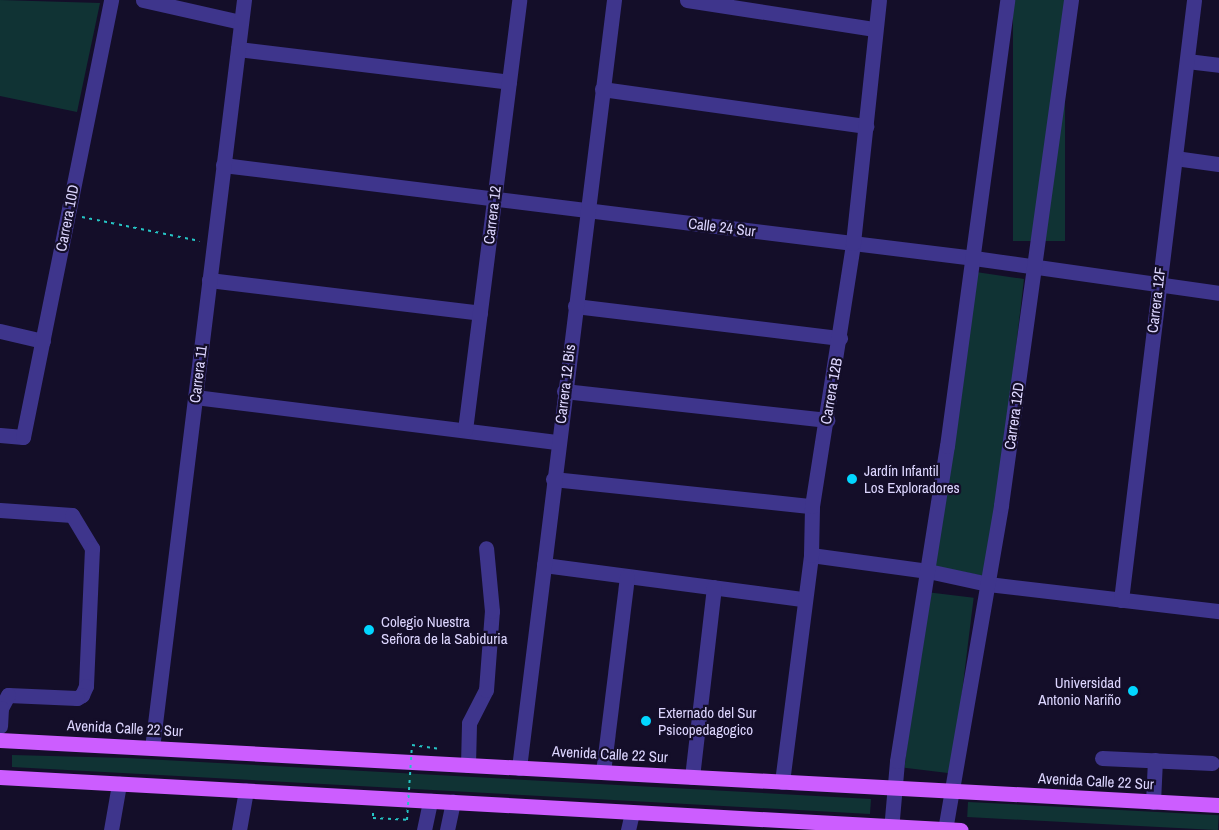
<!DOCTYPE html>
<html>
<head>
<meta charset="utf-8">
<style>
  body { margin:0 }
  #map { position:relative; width:1219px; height:830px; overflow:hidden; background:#140e29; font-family:"Archivo Narrow",sans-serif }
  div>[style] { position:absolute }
  .green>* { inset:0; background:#103334; transform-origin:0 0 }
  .path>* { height:2px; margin-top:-1px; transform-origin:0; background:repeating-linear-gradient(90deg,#25c4c4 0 3px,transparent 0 7.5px) }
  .minor>* { height:15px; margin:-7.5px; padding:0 7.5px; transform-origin:7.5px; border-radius:7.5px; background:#3e358c }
  .major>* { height:15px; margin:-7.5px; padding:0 7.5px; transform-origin:7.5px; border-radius:7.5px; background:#cc5dff }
  .path-bridge>* { height:2px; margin-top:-1px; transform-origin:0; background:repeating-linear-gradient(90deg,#25c4c4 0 3px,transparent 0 7.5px) }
  .dots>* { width:16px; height:16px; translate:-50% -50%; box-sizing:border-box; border:3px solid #140e29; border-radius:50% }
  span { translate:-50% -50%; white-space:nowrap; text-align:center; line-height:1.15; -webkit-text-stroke:4.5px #140e29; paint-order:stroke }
  .street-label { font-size:15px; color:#ddd6ff }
  .poi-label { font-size:15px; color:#ddd6ff }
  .left { translate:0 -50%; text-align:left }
  .right { translate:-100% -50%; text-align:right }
</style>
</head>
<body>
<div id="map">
  <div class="green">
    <i style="clip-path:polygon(0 0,100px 3px,77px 112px,0 96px)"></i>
    <i style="left:1013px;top:0;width:52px;height:241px"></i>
    <i style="clip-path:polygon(976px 272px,1024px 279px,989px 577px,934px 566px)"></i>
    <i style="left:926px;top:592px;width:48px;height:177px;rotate:7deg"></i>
    <i style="clip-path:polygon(12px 755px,127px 758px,871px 799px,870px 814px,12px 767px)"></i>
    <i style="left:968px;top:802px;width:251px;height:15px;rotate:3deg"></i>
  </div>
  <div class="path">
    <i style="left:82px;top:217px;width:120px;rotate:11.5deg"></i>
    <i style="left:412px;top:745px;width:27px;rotate:8deg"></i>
    <i style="left:373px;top:813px;width:5px;rotate:90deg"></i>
    <i style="left:373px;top:818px;width:34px;rotate:3deg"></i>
  </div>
  <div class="minor">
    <i style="left:143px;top:0;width:100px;rotate:12.7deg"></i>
    <i style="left:687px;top:0;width:190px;rotate:8.8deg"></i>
    <i style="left:238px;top:49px;width:273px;rotate:6.9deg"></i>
    <i style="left:1187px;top:61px;width:32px;rotate:7deg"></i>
    <i style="left:602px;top:89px;width:267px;rotate:8deg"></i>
    <i style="left:1175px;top:158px;width:44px;rotate:7.8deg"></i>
    <i style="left:223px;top:165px;width:757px;rotate:7.06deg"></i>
    <i style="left:974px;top:258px;width:247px;rotate:8.1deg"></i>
    <i style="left:209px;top:280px;width:273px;rotate:6.9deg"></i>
    <i style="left:575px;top:306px;width:267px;rotate:6.9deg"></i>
    <i style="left:0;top:331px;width:44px;rotate:13.1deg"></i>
    <i style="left:564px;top:391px;width:265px;rotate:6.3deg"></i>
    <i style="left:195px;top:397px;width:366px;rotate:7.1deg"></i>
    <i style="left:465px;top:430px;width:433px;rotate:-82.8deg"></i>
    <i style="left:0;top:435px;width:23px;rotate:5deg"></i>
    <i style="left:23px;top:437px;width:446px;rotate:-78.6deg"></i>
    <i style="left:553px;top:479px;width:260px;rotate:6deg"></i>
    <i style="left:0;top:510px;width:72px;rotate:4deg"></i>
    <i style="left:72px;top:515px;width:39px;rotate:59deg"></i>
    <i style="left:92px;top:548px;width:138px;rotate:92.5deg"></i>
    <i style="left:86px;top:686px;width:10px;rotate:114deg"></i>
    <i style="left:82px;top:695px;width:6px;rotate:149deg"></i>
    <i style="left:77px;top:698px;width:69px;rotate:-177.5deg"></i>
    <i style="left:8px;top:695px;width:15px;rotate:118deg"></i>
    <i style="left:1px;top:708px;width:18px;rotate:93deg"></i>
    <i style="left:811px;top:555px;width:118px;rotate:7.8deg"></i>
    <i style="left:928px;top:571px;width:61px;rotate:12.2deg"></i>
    <i style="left:988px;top:584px;width:233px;rotate:6.7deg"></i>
    <i style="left:544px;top:565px;width:262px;rotate:7.5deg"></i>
    <i style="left:1121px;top:600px;width:604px;rotate:-83.06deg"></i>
    <i style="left:152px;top:748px;width:754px;rotate:-82.99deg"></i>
    <i style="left:1102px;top:758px;width:110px;rotate:2.6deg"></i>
    <i style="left:468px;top:765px;width:42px;rotate:-88.6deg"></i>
    <i style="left:469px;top:723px;width:37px;rotate:-63deg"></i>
    <i style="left:486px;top:690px;width:79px;rotate:-85.7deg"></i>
    <i style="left:492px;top:611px;width:63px;rotate:-95.4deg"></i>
    <i style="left:519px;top:768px;width:774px;rotate:-82.95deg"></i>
    <i style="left:603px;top:772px;width:197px;rotate:-83deg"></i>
    <i style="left:692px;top:777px;width:191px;rotate:-83.4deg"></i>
    <i style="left:782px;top:782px;width:229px;rotate:-82.7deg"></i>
    <i style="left:811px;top:555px;width:49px;rotate:-88.8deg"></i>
    <i style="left:812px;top:506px;width:266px;rotate:-81.1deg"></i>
    <i style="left:853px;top:243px;width:244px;rotate:-83.9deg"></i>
    <i style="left:1153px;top:802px;width:42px;rotate:-87.3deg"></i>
    <i style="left:111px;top:830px;width:47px;rotate:-80.1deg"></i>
    <i style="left:239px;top:830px;width:40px;rotate:-80deg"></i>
    <i style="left:424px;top:830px;width:30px;rotate:-78deg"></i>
    <i style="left:447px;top:830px;width:29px;rotate:-78deg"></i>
    <i style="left:628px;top:830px;width:18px;rotate:-77deg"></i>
    <i style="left:891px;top:830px;width:69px;rotate:-85deg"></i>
    <i style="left:897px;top:761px;width:319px;rotate:-81deg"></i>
    <i style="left:947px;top:446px;width:450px;rotate:-82.3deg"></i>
    <i style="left:945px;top:830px;width:330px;rotate:-80.2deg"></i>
    <i style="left:1001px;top:505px;width:510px;rotate:-82.11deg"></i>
  </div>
  <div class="major">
    <i style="left:0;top:740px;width:1221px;rotate:3.05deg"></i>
    <i style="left:0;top:777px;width:962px;rotate:3.16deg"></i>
  </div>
  <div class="path-bridge">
    <i style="left:407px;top:820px;width:75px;rotate:-86.2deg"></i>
  </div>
  <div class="dots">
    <i style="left:852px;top:479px;background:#02d6ff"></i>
    <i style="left:369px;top:630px;background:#02d6ff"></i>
    <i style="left:1133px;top:691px;background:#02d6ff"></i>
    <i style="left:646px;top:721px;background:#02d6ff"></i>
  </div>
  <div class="street-label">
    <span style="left:492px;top:215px;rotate:-83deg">Carrera 12</span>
    <span style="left:67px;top:218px;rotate:-79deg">Carrera 10D</span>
    <span style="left:722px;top:227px;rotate:7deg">Calle 24 Sur</span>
    <span style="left:1156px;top:300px;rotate:-83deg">Carrera 12F</span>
    <span style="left:198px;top:374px;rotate:-83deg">Carrera 11</span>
    <span style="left:565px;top:384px;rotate:-83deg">Carrera 12 Bis</span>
    <span style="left:831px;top:391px;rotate:-80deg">Carrera 12B</span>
    <span style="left:1014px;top:416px;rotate:-82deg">Carrera 12D</span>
    <span style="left:125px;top:728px;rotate:3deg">Avenida Calle 22 Sur</span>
    <span style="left:610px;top:754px;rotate:3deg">Avenida Calle 22 Sur</span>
    <span style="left:1096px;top:781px;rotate:3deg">Avenida Calle 22 Sur</span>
  </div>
  <div class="poi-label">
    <span class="left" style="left:864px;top:479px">Jardín Infantil<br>Los Exploradores</span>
    <span class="left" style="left:381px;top:630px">Colegio Nuestra<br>Señora de la Sabiduria</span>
    <span class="right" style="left:1121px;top:691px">Universidad<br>Antonio Nariño</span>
    <span class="left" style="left:658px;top:721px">Externado del Sur<br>Psicopedagogico</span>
  </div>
</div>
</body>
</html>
